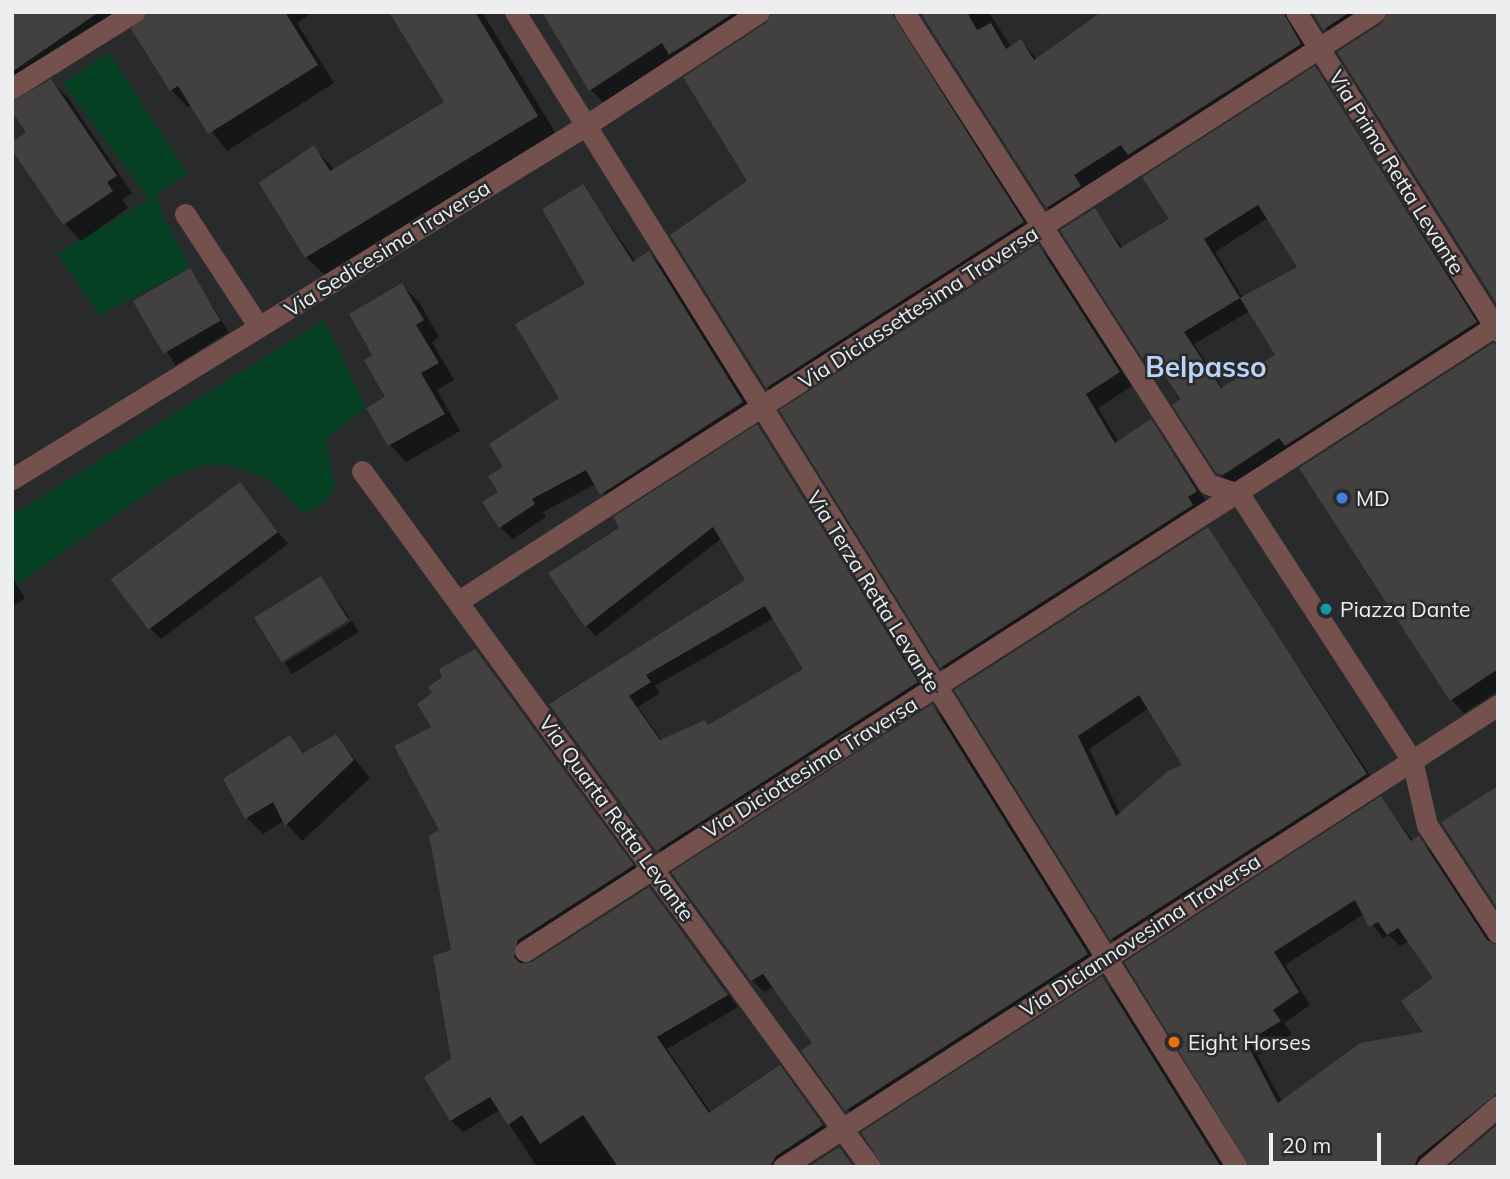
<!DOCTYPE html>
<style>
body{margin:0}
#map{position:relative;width:1510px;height:1179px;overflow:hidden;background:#282a2b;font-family:Mulish,sans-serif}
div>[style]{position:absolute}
.green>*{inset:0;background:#064022}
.shadow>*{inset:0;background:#0007;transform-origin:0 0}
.building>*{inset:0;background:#43413f;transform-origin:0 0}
.minor>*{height:21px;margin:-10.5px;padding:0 10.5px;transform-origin:10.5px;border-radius:10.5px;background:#74514d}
.dots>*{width:19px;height:19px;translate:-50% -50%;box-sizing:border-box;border:4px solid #282a2b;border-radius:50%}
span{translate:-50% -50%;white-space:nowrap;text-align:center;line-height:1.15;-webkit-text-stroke:5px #282a2b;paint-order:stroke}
.street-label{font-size:21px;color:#edeef0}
.poi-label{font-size:21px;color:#edeef0}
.left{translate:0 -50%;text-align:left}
.district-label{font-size:28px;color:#b9d3f9;font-weight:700}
.frame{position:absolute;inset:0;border:14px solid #edeef0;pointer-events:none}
.scale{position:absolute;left:1269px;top:1133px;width:112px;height:32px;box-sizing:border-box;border:4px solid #edeef0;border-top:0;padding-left:9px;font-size:21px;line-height:24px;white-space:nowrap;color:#edeef0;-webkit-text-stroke:5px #282a2b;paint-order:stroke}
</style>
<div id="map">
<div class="green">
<i style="clip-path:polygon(109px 53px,188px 174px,157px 194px,163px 217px,190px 268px,100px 315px,57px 254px,149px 199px,63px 83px)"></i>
<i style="clip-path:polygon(324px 320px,366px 408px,326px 438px,335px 487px,325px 502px,305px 514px,266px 478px,230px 465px,202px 466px,167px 479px,15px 586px,12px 515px)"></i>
</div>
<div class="shadow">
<i style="clip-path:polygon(12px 12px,313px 12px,297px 23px,334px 83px,227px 151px,192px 105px,188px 107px,171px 90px,132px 19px,24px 93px,12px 82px)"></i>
<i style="clip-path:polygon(398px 12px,482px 12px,558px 137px,327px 277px,306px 257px,313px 147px,335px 170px,447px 103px)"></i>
<i style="clip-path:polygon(544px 12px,989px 12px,1011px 47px,1021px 41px,1037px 59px,1237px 12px,1498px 12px,1388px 20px,1389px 13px,1381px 13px,1337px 41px,1313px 13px,1302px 13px,1312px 57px,1060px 220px,1047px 207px,924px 16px,911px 13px,904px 20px,905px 34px,1035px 235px,780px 400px,767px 387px,749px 181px,770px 13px,603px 102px,591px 90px)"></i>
<i style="clip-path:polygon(evenodd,1315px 69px,1487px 334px,1230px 484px,1218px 472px,1160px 365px,1155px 368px,1144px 357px,1094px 210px,1123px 248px,1171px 219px,1315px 69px,1268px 218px,1300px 268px,1243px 298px,1215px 252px,1268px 218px,1315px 69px,1250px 311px,1277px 355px,1223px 389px,1194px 344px,1250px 311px)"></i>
<i style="clip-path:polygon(51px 81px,68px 98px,132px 193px,122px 200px,128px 208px,81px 241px,65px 224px,12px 147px,29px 133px)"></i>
<i style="clip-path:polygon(583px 186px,636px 262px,648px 253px,661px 265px,755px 415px,614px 506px,596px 484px,543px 512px,546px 517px,513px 539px,500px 527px,506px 467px,562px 398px,588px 284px)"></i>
<i style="clip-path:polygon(1038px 246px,1051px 260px,1132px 386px,1098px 408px,1119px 443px,1150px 421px,1209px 505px,955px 680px,942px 667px)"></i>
<i style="left:190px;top:270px;width:73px;height:63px;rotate:58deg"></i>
<i style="clip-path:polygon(402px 285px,419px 302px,439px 337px,432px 342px,454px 380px,437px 390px,460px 431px,406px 462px,390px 445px,368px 409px,388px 398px,375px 356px)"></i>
<i style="clip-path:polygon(1498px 344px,1498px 691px,1464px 713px,1452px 700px,1301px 468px)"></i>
<i style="clip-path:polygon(evenodd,757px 427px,927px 693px,667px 860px,551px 705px,747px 580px,722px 538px,596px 636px,586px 626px,621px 529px,757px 427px,774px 618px,805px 670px,709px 726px,662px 741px,638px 707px,660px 693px,655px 686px,774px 618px)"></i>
<i style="clip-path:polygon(240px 485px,288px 544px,161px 639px,150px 628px)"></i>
<i style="clip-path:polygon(evenodd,1207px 529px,1378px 787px,1124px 951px,1112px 939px,957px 691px,1207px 529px,1149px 708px,1185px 766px,1120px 814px,1089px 749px,1149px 708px)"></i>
<i style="clip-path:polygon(12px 577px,25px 598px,12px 607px)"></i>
<i style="clip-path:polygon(321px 578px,350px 618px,283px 659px)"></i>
<i style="left:352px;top:621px;width:13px;height:79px;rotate:58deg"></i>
<i style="clip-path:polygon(475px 651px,644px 878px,530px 952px,524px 962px,532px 964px,649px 889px,738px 1007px,667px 1049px,712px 1114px,779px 1068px,834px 1138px,789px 1167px,537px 1167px,500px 1110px,463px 1132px,451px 1120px,453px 952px,433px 728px,435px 694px)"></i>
<i style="clip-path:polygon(932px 706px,944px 718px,1099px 966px,856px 1118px,844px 1106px,814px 1044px,774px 986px,764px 992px,752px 980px)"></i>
<i style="clip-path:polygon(336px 736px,370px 778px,302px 841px,284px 821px,263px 834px,247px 818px,290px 738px,306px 754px)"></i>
<i style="clip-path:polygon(evenodd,1381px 798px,1414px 842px,1419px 839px,1431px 851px,1490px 941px,1483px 946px,1498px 969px,1498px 1111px,1433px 1167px,1249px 1167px,1250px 1160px,1127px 963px,1381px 798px,1364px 914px,1383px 938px,1389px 935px,1400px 946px,1409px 941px,1435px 978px,1426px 1033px,1282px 1102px,1257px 1055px,1292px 1034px,1284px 1023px,1310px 1005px,1285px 965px,1364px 914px)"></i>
<i style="clip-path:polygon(1102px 979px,1114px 991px,1224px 1167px,911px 1167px)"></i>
</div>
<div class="building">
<i style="clip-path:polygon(12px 12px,99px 12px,12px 72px)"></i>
<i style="clip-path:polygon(147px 12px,285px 12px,318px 65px,208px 134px,178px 86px,170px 91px,131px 29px)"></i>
<i style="clip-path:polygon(389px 12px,475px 12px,538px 116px,305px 258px,259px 183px,314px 145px,330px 171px,444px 102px)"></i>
<i style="clip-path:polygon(542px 12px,735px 12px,669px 55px,662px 43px,589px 91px)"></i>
<i style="clip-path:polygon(772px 12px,891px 12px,1024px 222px,766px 388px,670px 235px,747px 181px,683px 77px,766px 23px)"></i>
<i style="clip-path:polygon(920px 12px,967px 12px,977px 30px,991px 23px,1006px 49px,1021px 39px,1034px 60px,1101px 12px,1283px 12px,1301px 44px,1128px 155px,1121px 145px,1074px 175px,1081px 186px,1046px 208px)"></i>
<i style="clip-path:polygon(1312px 12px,1350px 12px,1323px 30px)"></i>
<i style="clip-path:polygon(1388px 12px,1498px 12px,1498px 306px,1337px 52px,1382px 23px)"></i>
<i style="clip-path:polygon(evenodd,1315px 66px,1477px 322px,1285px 446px,1279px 438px,1223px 475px,1216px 473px,1172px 405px,1180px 399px,1150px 353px,1142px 358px,1060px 230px,1095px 208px,1120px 248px,1169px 219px,1142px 177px,1315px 66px,1258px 205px,1297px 267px,1240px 298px,1204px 239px,1258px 205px,1315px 66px,1240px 298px,1275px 355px,1221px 388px,1184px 332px,1240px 298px)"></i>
<i style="clip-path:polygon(51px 79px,117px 176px,107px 182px,113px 191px,63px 225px,12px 150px,12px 142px,26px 132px,12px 112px,12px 101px)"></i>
<i style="clip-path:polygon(583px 184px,633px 262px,649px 251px,743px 402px,600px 495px,586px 470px,532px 499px,535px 504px,499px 528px,482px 502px,498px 492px,488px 476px,503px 467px,489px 444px,559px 398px,515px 324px,585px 284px,542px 209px)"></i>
<i style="clip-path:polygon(1038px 244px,1120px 372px,1086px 394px,1115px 443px,1151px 419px,1197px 491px,1188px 497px,1193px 505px,940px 668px,779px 410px)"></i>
<i style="left:190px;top:268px;width:61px;height:66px;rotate:60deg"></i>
<i style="clip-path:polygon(402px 283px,424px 320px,416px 325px,439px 363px,421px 373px,445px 414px,388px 446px,366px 408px,385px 397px,364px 360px,372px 355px,349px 314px)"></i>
<i style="clip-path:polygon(1493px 343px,1498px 344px,1498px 669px,1450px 701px,1299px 468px)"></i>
<i style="clip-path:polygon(evenodd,757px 424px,918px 682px,656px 851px,549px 704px,745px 580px,713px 527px,585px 627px,548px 573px,619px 528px,613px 517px,757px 424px,765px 606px,803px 669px,708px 725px,705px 720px,660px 740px,629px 696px,651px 682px,646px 675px,765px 606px)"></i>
<i style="left:240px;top:482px;width:63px;height:162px;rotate:53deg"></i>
<i style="clip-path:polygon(evenodd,1208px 527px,1367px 774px,1110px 940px,954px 690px,1208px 527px,1139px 695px,1182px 765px,1168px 771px,1116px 816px,1078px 736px,1139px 695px)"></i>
<i style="left:321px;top:576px;width:52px;height:79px;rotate:58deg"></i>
<i style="clip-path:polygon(475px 649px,634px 865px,518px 940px,514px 957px,520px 963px,532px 962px,649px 887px,728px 995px,657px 1037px,709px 1113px,780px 1065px,823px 1125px,776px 1156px,770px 1167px,618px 1167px,583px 1115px,540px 1144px,522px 1115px,508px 1125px,490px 1097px,450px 1121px,424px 1077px,451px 1059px,433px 956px,451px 950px,429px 836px,439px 830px,394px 746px,431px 727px,417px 704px,432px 693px,428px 687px,442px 677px,439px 669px)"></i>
<i style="clip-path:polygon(932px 704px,1088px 954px,845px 1111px,801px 1051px,812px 1043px,763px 974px,751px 981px,671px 872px)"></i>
<i style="clip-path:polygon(336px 734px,354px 760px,285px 826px,273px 802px,245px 819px,223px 779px,290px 735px,303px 753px)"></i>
<i style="clip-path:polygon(1498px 786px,1498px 909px,1441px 822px)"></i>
<i style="clip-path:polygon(evenodd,1381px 796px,1411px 841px,1419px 836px,1487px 940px,1498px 946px,1498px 1093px,1418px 1157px,1414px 1167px,1250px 1167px,1124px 962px,1381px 796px,1355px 900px,1369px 927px,1378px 922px,1387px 935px,1398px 928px,1433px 978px,1401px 1001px,1423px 1032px,1360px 1043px,1278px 1103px,1246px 1042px,1281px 1021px,1273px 1010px,1299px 992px,1274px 952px,1355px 900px)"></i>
<i style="clip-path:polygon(1102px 976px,1221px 1167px,883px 1167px,861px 1132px)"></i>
<i style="clip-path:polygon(1498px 1124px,1498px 1167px,1447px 1167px)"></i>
<i style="clip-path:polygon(839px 1147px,854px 1167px,808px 1167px)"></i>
</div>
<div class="minor">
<i style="left:515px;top:12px;width:1362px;rotate:57.99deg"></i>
<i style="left:904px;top:12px;width:561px;rotate:57.22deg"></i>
<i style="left:1208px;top:484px;width:33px;rotate:18deg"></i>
<i style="left:1239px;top:494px;width:317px;rotate:57deg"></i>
<i style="left:1412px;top:760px;width:67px;rotate:77deg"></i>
<i style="left:1427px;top:825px;width:129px;rotate:56.7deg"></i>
<i style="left:1296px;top:12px;width:378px;rotate:57.7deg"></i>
<i style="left:12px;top:88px;width:144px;rotate:-31.9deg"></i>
<i style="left:185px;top:214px;width:135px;rotate:56.8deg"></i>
<i style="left:362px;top:471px;width:862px;rotate:53.87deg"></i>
<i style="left:12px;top:479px;width:673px;rotate:-31.64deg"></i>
<i style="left:585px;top:126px;width:208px;rotate:-33.2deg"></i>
<i style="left:460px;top:600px;width:1088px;rotate:-32.73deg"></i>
<i style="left:525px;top:951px;width:1158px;rotate:-32.8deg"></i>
<i style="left:783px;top:1167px;width:851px;rotate:-32.87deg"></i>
<i style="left:1427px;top:1167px;width:94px;rotate:-40.7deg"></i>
</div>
<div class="dots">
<i style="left:1342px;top:498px;background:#3f7fe0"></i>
<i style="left:1326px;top:609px;background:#0f9aa8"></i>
<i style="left:1174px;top:1042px;background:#e8710a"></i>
</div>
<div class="street-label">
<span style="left:1397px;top:172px;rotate:58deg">Via Prima Retta Levante</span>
<span style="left:387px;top:248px;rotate:-32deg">Via Sedicesima Traversa</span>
<span style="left:918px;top:307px;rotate:-33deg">Via Diciassettesima Traversa</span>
<span style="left:874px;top:591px;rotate:58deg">Via Terza Retta Levante</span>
<span style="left:810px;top:767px;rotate:-32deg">Via Diciottesima Traversa</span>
<span style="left:617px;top:818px;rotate:54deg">Via Quarta Retta Levante</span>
<span style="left:1140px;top:935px;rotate:-33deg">Via Diciannovesima Traversa</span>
</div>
<div class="poi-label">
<span class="left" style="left:1356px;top:498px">MD</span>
<span class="left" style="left:1340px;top:609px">Piazza Dante</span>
<span class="left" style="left:1188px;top:1042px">Eight Horses</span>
</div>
<div class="district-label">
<span style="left:1206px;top:367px">Belpasso</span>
</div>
<div class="frame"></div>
<div class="scale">20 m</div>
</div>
